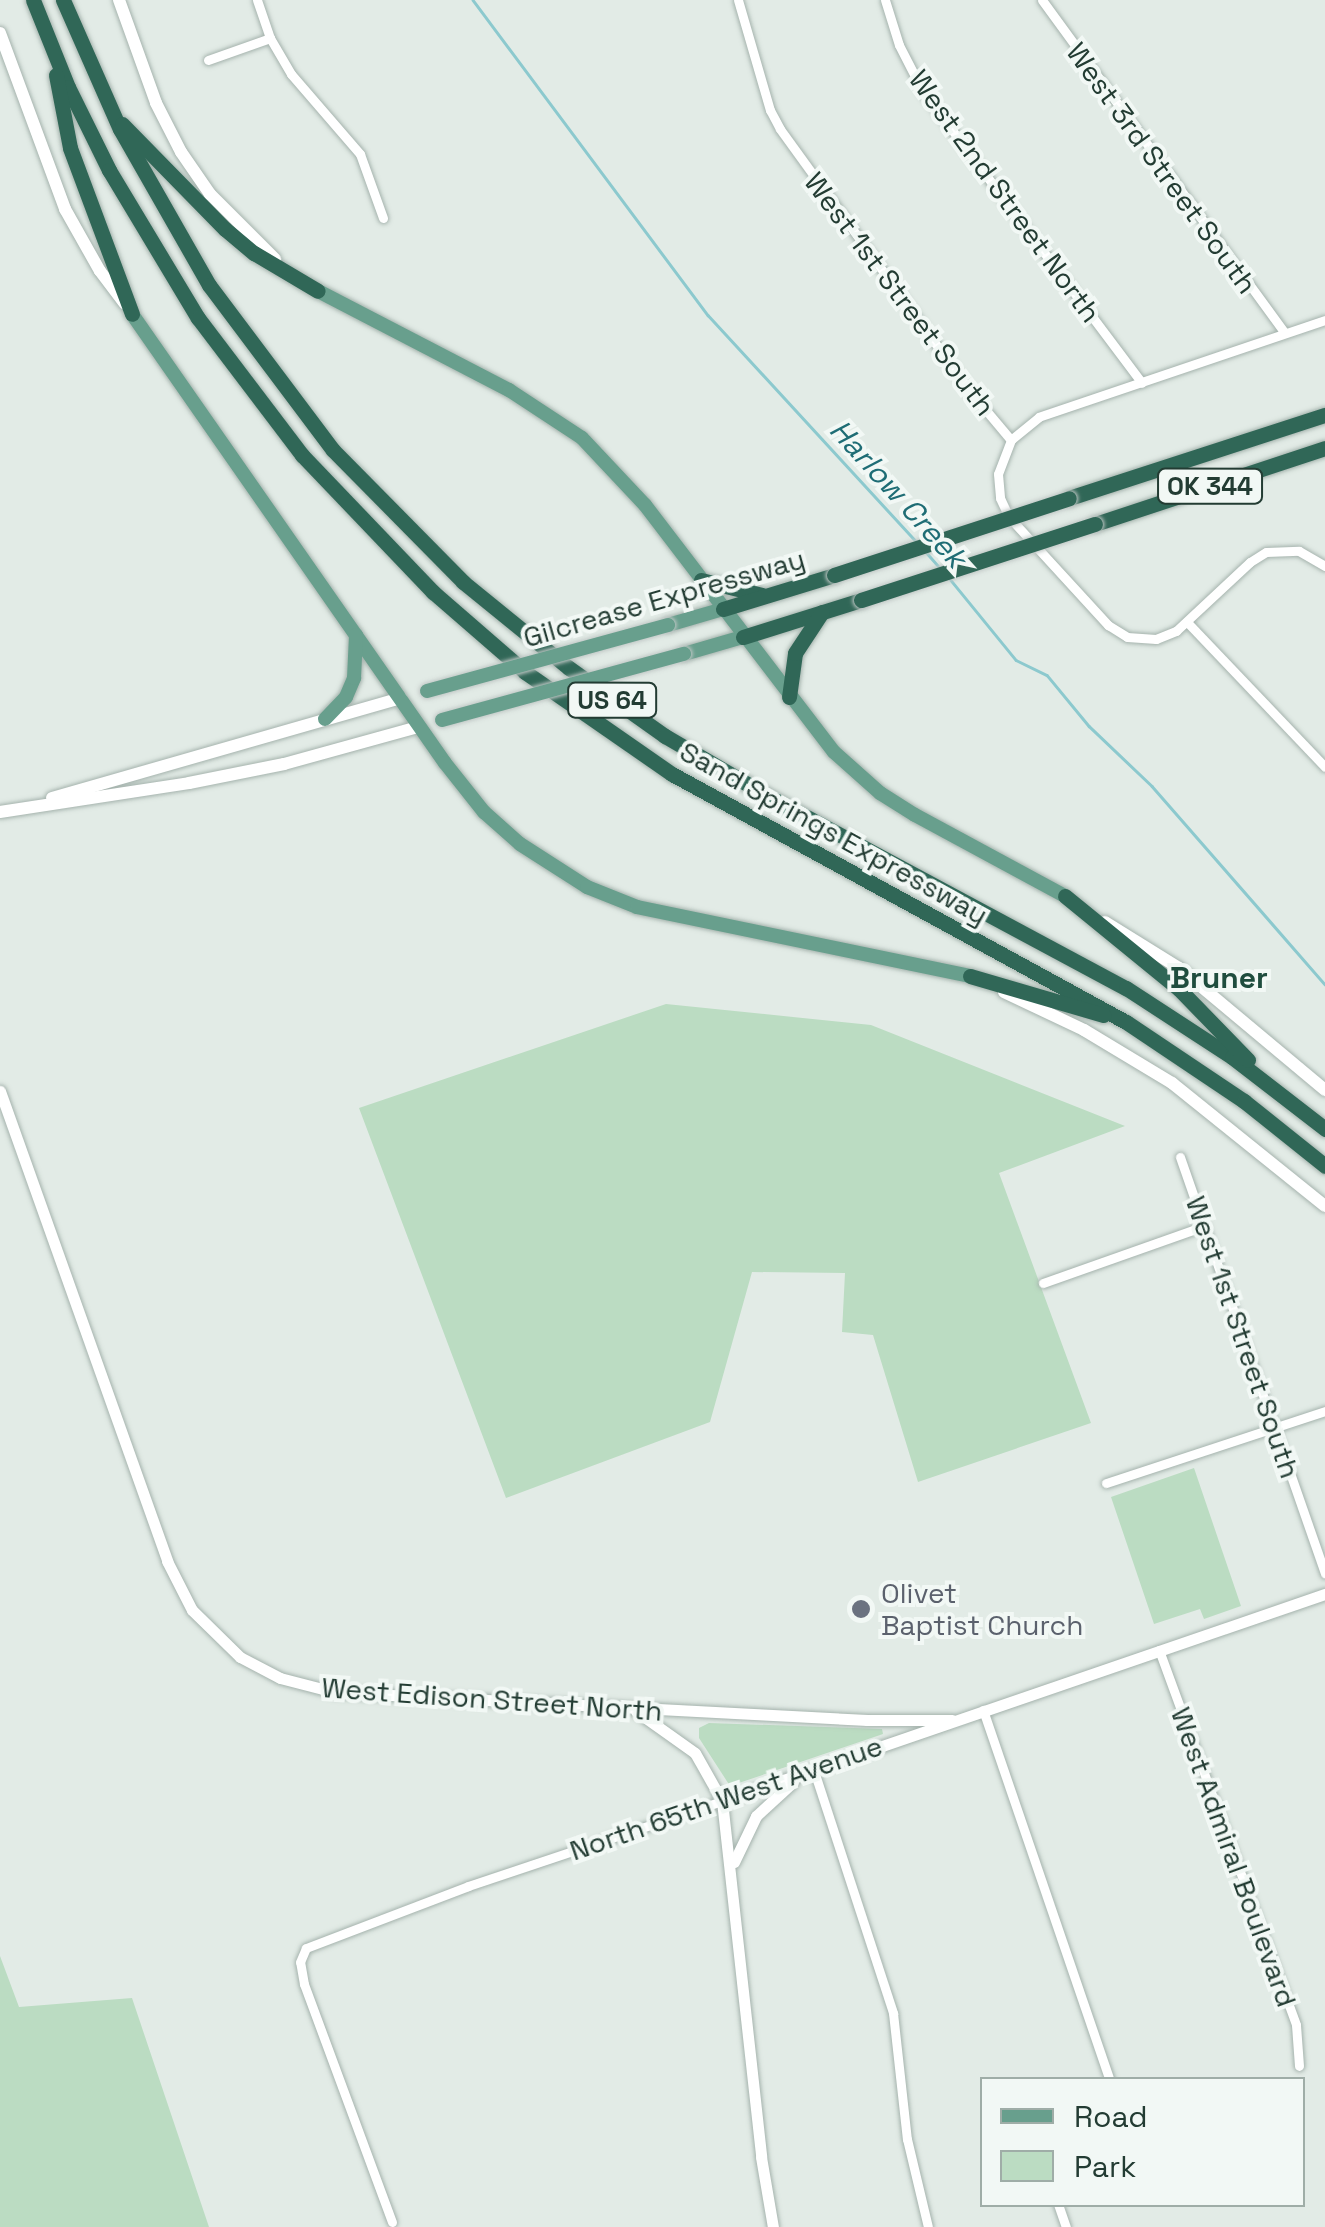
<!DOCTYPE html>
<style>
body{margin:0}
#map{position:relative;width:1325px;height:2227px;overflow:hidden;background:#e2ebe6;font-family:"Space Grotesk",sans-serif}
div>[style]{position:absolute}
.green>*{inset:0;background:#bbdcc2}
.stream>*{height:2.5px;margin:-1.25px;padding:0 1.25px;transform-origin:1.25px;border-radius:1.25px;background:#8cc9ce}
.roads{filter:drop-shadow(0 0 2px #a5b3ad) drop-shadow(0 0 2px #a5b3ad)}
.minor>*{height:9px;margin:-4.5px;padding:0 4.5px;transform-origin:4.5px;border-radius:4.5px;background:#fff}
.tertiary>*{height:11px;margin:-5.5px;padding:0 5.5px;transform-origin:5.5px;border-radius:5.5px;background:#fff}
.secondary>*{height:12px;margin:-6px;padding:0 6px;transform-origin:6px;border-radius:6px;background:#fff}
.primary>*{height:14px;margin:-7px;padding:0 7px;transform-origin:7px;border-radius:7px;background:#689f8d}
.motorway>*{height:15px;margin:-7.5px;padding:0 7.5px;transform-origin:7.5px;border-radius:7.5px;background:#306757}
.bridges{filter:drop-shadow(0 0 2px #c1c8c6) drop-shadow(0 0 2px #c1c8c6)}
.primary-bridge>*{height:14px;margin:-7px;padding:0 7px;transform-origin:7px;border-radius:7px;background:#689f8d}
.motorway-bridge>*{height:15px;margin:-7.5px;padding:0 7.5px;transform-origin:7.5px;border-radius:7.5px;background:#306757}
.dots>*{width:28px;height:28px;translate:-50% -50%;box-sizing:border-box;border:5px solid #f2f8f5;border-radius:50%}
span{translate:-50% -50%;white-space:nowrap;text-align:center;line-height:1.15;-webkit-text-stroke:8px #f2f8f5;paint-order:stroke}
.shield-label span{padding:2px 8px;background:#f2f8f5;border:2px solid;border-radius:8px;-webkit-text-stroke-width:0}
.shield-label{font-size:25px;color:#233c33;font-weight:700}
.street-label{font-size:28px;color:#233c33}
.worship-label{font-size:28px;color:#5b616d}
.left{translate:0 -50%;text-align:left}
.water-label{font-size:30px;color:#1f6d75;font-style:italic}
.neighbourhood-label{font-size:30px;color:#1f4d3e;font-weight:700}
.legend{position:absolute;left:980px;top:2077px;width:325px;height:130px;box-sizing:border-box;background:#f2f8f5;border:2px solid #9fada7;margin:0;padding:12px 18px;list-style:none;font-size:30px;color:#233c33}
.legend li{display:flex;align-items:center;gap:20px;height:50px}
.legend b{width:50px;border:2px solid #9fada7}
</style>
<div id="map">
<div class="green">
<i style="clip-path:polygon(666px 1004px,871px 1025px,1125px 1126px,999px 1173px,1091px 1423px,918px 1482px,873px 1335px,842px 1332px,845px 1273px,752px 1272px,710px 1422px,506px 1498px,359px 1108px)"></i>
<i style="clip-path:polygon(1194px 1468px,1241px 1606px,1204px 1619px,1200px 1609px,1154px 1624px,1111px 1497px)"></i>
<i style="clip-path:polygon(709px 1723px,882px 1729px,883px 1734px,730px 1786px,699px 1738px,699px 1728px)"></i>
<i style="clip-path:polygon(0 1956px,19px 2007px,132px 1998px,209px 2227px,0 2227px)"></i>
</div>
<div class="stream">
<i style="left:473px;top:0;width:393px;rotate:53.3deg"></i>
<i style="left:708px;top:315px;width:306px;rotate:47.4deg"></i>
<i style="left:927px;top:553px;width:21px;rotate:49deg"></i>
<i style="left:950px;top:579px;width:104px;rotate:50.8deg"></i>
<i style="left:1016px;top:660px;width:34px;rotate:26deg"></i>
<i style="left:1047px;top:675px;width:66px;rotate:50.5deg"></i>
<i style="left:1089px;top:726px;width:87px;rotate:43.6deg"></i>
<i style="left:1152px;top:786px;width:263px;rotate:48.9deg"></i>
</div>
<div class="roads">
<div class="minor">
<i style="left:257px;top:0;width:40px;rotate:71.1deg"></i>
<i style="left:270px;top:38px;width:42px;rotate:59.7deg"></i>
<i style="left:291px;top:74px;width:106px;rotate:49.2deg"></i>
<i style="left:360px;top:154px;width:68px;rotate:70.2deg"></i>
<i style="left:738px;top:0;width:115px;rotate:73.8deg"></i>
<i style="left:770px;top:110px;width:21px;rotate:62deg"></i>
<i style="left:780px;top:129px;width:322px;rotate:54.1deg"></i>
<i style="left:969px;top:390px;width:65px;rotate:50deg"></i>
<i style="left:885px;top:0;width:47px;rotate:72.7deg"></i>
<i style="left:899px;top:45px;width:51px;rotate:62.9deg"></i>
<i style="left:922px;top:90px;width:366px;rotate:53.1deg"></i>
<i style="left:1042px;top:0;width:412px;rotate:53.9deg"></i>
<i style="left:208px;top:60px;width:66px;rotate:-19.5deg"></i>
<i style="left:1325px;top:320px;width:302px;rotate:161.3deg"></i>
<i style="left:1039px;top:417px;width:36px;rotate:141deg"></i>
<i style="left:1011px;top:440px;width:36px;rotate:111deg"></i>
<i style="left:998px;top:474px;width:24px;rotate:85deg"></i>
<i style="left:1000px;top:498px;width:21px;rotate:65deg"></i>
<i style="left:1009px;top:517px;width:147px;rotate:47.5deg"></i>
<i style="left:1108px;top:625px;width:22px;rotate:32deg"></i>
<i style="left:1127px;top:637px;width:29px;rotate:4deg"></i>
<i style="left:1156px;top:639px;width:22px;rotate:-22deg"></i>
<i style="left:1176px;top:631px;width:101px;rotate:-43deg"></i>
<i style="left:1250px;top:562px;width:19px;rotate:-32deg"></i>
<i style="left:1266px;top:552px;width:33px;rotate:-2deg"></i>
<i style="left:1299px;top:551px;width:30px;rotate:30deg"></i>
<i style="left:1187px;top:622px;width:200px;rotate:46.4deg"></i>
<i style="left:1180px;top:1157px;width:441px;rotate:70.8deg"></i>
<i style="left:1043px;top:1283px;width:171px;rotate:-19.5deg"></i>
<i style="left:1106px;top:1483px;width:231px;rotate:-18.2deg"></i>
<i style="left:1159px;top:1650px;width:399px;rotate:69.9deg"></i>
<i style="left:1296px;top:2025px;width:41px;rotate:85.8deg"></i>
<i style="left:983px;top:1710px;width:391px;rotate:71.1deg"></i>
<i style="left:814px;top:1771px;width:255px;rotate:71.9deg"></i>
<i style="left:893px;top:2013px;width:127px;rotate:83.7deg"></i>
<i style="left:907px;top:2139px;width:90px;rotate:76.6deg"></i>
<i style="left:1058px;top:2204px;width:24px;rotate:71deg"></i>
<i style="left:392px;top:2222px;width:254px;rotate:-110.3deg"></i>
<i style="left:304px;top:1984px;width:22px;rotate:-100deg"></i>
<i style="left:300px;top:1962px;width:15px;rotate:-67deg"></i>
<i style="left:306px;top:1948px;width:173px;rotate:-20.9deg"></i>
<i style="left:468px;top:1886px;width:268px;rotate:-18.5deg"></i>
</div>
<div class="tertiary">
<i style="left:0;top:1091px;width:499px;rotate:70.4deg"></i>
<i style="left:167px;top:1561px;width:55px;rotate:63deg"></i>
<i style="left:192px;top:1610px;width:67px;rotate:44.4deg"></i>
<i style="left:240px;top:1657px;width:45px;rotate:27.7deg"></i>
<i style="left:280px;top:1678px;width:56px;rotate:14.5deg"></i>
<i style="left:334px;top:1692px;width:534px;rotate:3.01deg"></i>
<i style="left:867px;top:1720px;width:85px"></i>
<i style="left:636px;top:1711px;width:72px;rotate:35.4deg"></i>
<i style="left:695px;top:1753px;width:55px;rotate:60.6deg"></i>
<i style="left:722px;top:1801px;width:358px;rotate:83.7deg"></i>
<i style="left:761px;top:2157px;width:71px;rotate:80.3deg"></i>
<i style="left:722px;top:1801px;width:638px;rotate:-18.95deg"></i>
<i style="left:734px;top:1862px;width:51px;rotate:-64.4deg"></i>
<i style="left:756px;top:1816px;width:50px;rotate:-42.6deg"></i>
</div>
<div class="secondary">
<i style="left:119px;top:0;width:109px;rotate:70.2deg"></i>
<i style="left:156px;top:103px;width:55px;rotate:63deg"></i>
<i style="left:181px;top:152px;width:51px;rotate:55.4deg"></i>
<i style="left:210px;top:194px;width:92px;rotate:45deg"></i>
<i style="left:0;top:33px;width:188px;rotate:69.7deg"></i>
<i style="left:65px;top:209px;width:71px;rotate:60.6deg"></i>
<i style="left:100px;top:271px;width:41px;rotate:52.9deg"></i>
<i style="left:52px;top:798px;width:363px;rotate:-16deg"></i>
<i style="left:0;top:812px;width:191px;rotate:-8.7deg"></i>
<i style="left:189px;top:783px;width:97px;rotate:-11.3deg"></i>
<i style="left:284px;top:764px;width:139px;rotate:-15.4deg"></i>
<i style="left:1105px;top:922px;width:87px;rotate:31.9deg"></i>
<i style="left:1179px;top:968px;width:190px;rotate:39.9deg"></i>
<i style="left:1004px;top:992px;width:89px;rotate:25.4deg"></i>
<i style="left:1084px;top:1030px;width:103px;rotate:31.1deg"></i>
<i style="left:1172px;top:1083px;width:196px;rotate:38.8deg"></i>
</div>
<div class="primary">
<i style="left:318px;top:291px;width:215px;rotate:27.4deg"></i>
<i style="left:509px;top:390px;width:87px;rotate:33.3deg"></i>
<i style="left:582px;top:438px;width:92px;rotate:46.8deg"></i>
<i style="left:645px;top:505px;width:311px;rotate:52.6deg"></i>
<i style="left:834px;top:752px;width:62px;rotate:41.7deg"></i>
<i style="left:880px;top:793px;width:41px;rotate:32.2deg"></i>
<i style="left:915px;top:815px;width:170px;rotate:28.4deg"></i>
<i style="left:132px;top:314px;width:547px;rotate:55.12deg"></i>
<i style="left:445px;top:763px;width:63px;rotate:51.5deg"></i>
<i style="left:484px;top:812px;width:48px;rotate:41.6deg"></i>
<i style="left:520px;top:844px;width:80px;rotate:32.7deg"></i>
<i style="left:587px;top:887px;width:54px;rotate:21.8deg"></i>
<i style="left:637px;top:907px;width:340px;rotate:11.7deg"></i>
<i style="left:668px;top:625px;width:57px;rotate:-16.2deg"></i>
<i style="left:684px;top:654px;width:61px;rotate:-16.1deg"></i>
<i style="left:325px;top:719px;width:30px;rotate:-46deg"></i>
<i style="left:346px;top:697px;width:21px;rotate:-67deg"></i>
<i style="left:354px;top:678px;width:43px;rotate:-87.3deg"></i>
</div>
<div class="motorway">
<i style="left:33px;top:0;width:94px;rotate:68.1deg"></i>
<i style="left:68px;top:87px;width:93px;rotate:63.7deg"></i>
<i style="left:109px;top:170px;width:173px;rotate:59deg"></i>
<i style="left:198px;top:318px;width:172px;rotate:52.8deg"></i>
<i style="left:302px;top:455px;width:190px;rotate:46.3deg"></i>
<i style="left:433px;top:592px;width:122px;rotate:41deg"></i>
<i style="left:525px;top:672px;width:179px;rotate:34.8deg"></i>
<i style="left:672px;top:774px;width:517px;rotate:28.65deg"></i>
<i style="left:1126px;top:1022px;width:142px;rotate:33.8deg"></i>
<i style="left:1244px;top:1101px;width:104px;rotate:38.7deg"></i>
<i style="left:63px;top:0;width:141px;rotate:66.2deg"></i>
<i style="left:120px;top:129px;width:180px;rotate:60.3deg"></i>
<i style="left:209px;top:285px;width:206px;rotate:53.1deg"></i>
<i style="left:333px;top:450px;width:185px;rotate:45.4deg"></i>
<i style="left:463px;top:582px;width:136px;rotate:39.1deg"></i>
<i style="left:569px;top:668px;width:118px;rotate:35.3deg"></i>
<i style="left:665px;top:736px;width:125px;rotate:30.3deg"></i>
<i style="left:773px;top:799px;width:400px;rotate:28.2deg"></i>
<i style="left:1126px;top:988px;width:126px;rotate:33.1deg"></i>
<i style="left:1232px;top:1057px;width:118px;rotate:37.7deg"></i>
<i style="left:56px;top:75px;width:74px;rotate:79.1deg"></i>
<i style="left:70px;top:148px;width:177px;rotate:69.5deg"></i>
<i style="left:122px;top:124px;width:147px;rotate:45.6deg"></i>
<i style="left:225px;top:229px;width:38px;rotate:40deg"></i>
<i style="left:254px;top:253px;width:74px;rotate:30.7deg"></i>
<i style="left:1069px;top:498px;width:269px;rotate:-18deg"></i>
<i style="left:1095px;top:524px;width:242px;rotate:-18.3deg"></i>
<i style="left:701px;top:580px;width:63px;rotate:13.8deg"></i>
<i style="left:723px;top:609px;width:116px;rotate:-17deg"></i>
<i style="left:743px;top:637px;width:124px;rotate:-17.4deg"></i>
<i style="left:789px;top:697px;width:44px;rotate:-82.2deg"></i>
<i style="left:795px;top:653px;width:49px;rotate:-56.6deg"></i>
<i style="left:1065px;top:896px;width:147px;rotate:39.2deg"></i>
<i style="left:1179px;top:989px;width:99px;rotate:45.8deg"></i>
<i style="left:970px;top:976px;width:139px;rotate:16.3deg"></i>
</div>
</div>
<div class="bridges">
<div class="primary-bridge">
<i style="left:427px;top:691px;width:250px;rotate:-15.3deg"></i>
<i style="left:442px;top:720px;width:251px;rotate:-15.3deg"></i>
</div>
<div class="motorway-bridge">
<i style="left:834px;top:575px;width:247px;rotate:-18.1deg"></i>
<i style="left:861px;top:600px;width:246px;rotate:-18deg"></i>
</div>
</div>
<div class="dots">
<i style="left:861px;top:1609px;background:#6b7280"></i>
</div>
<div class="shield-label">
<span style="left:1210px;top:486px">OK 344</span>
<span style="left:612px;top:700px">US 64</span>
</div>
<div class="street-label">
<span style="left:1162px;top:168px;rotate:54deg">West 3rd Street South</span>
<span style="left:1005px;top:196px;rotate:54deg">West 2nd Street North</span>
<span style="left:900px;top:294px;rotate:53deg">West 1st Street South</span>
<span style="left:664px;top:598px;rotate:-16deg">Gilcrease Expressway</span>
<span style="left:834px;top:833px;rotate:29deg">Sand Springs Expressway</span>
<span style="left:1243px;top:1337px;rotate:71deg">West 1st Street South</span>
<span style="left:492px;top:1699px;rotate:4deg">West Edison Street North</span>
<span style="left:726px;top:1798px;rotate:-19deg">North 65th West Avenue</span>
<span style="left:1234px;top:1857px;rotate:70deg">West Admiral Boulevard</span>
</div>
<div class="worship-label">
<span class="left" style="left:881px;top:1609px">Olivet<br>Baptist Church</span>
</div>
<div class="water-label">
<span style="left:898px;top:494px;rotate:48deg">Harlow Creek</span>
</div>
<div class="neighbourhood-label">
<span style="left:1219px;top:978px">Bruner</span>
</div>
<ul class="legend">
<li><b style="height:12px;background:#689f8d"></b>Road</li>
<li><b style="height:28px;background:#bbdcc2"></b>Park</li>
</ul>
</div>
